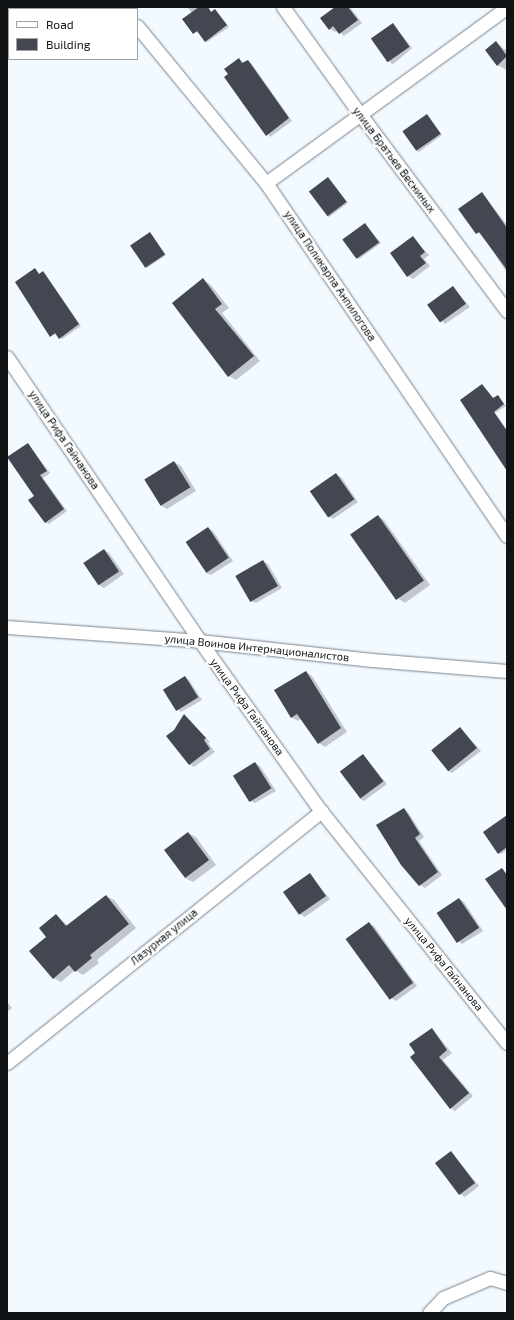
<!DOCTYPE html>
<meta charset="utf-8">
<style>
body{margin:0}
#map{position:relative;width:514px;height:1320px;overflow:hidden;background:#f2f9ff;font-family:"Exo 2",sans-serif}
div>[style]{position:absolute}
.shadow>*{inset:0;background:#0003;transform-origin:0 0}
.building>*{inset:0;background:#434752;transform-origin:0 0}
.roads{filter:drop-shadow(0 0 1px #79828c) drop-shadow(0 0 1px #79828c)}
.minor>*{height:13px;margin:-6.5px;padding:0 6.5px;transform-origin:6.5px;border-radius:6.5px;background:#fff}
span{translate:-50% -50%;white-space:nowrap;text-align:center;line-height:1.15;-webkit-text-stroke:4px #fff;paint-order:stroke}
.street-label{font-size:11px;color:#0f1316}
.frame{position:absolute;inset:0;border:8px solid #0f1316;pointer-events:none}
.legend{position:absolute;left:8px;top:8px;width:130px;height:52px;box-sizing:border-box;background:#fff;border:1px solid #9fa1a2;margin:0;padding:5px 7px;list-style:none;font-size:12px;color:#0f1316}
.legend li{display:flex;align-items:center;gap:8px;height:20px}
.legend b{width:20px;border:1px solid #9fa1a2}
</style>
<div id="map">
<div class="shadow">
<i style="clip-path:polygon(187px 7px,208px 7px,212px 13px,215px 10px,229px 27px,207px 42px,199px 32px,193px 33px,192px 13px)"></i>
<i style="clip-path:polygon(337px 7px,350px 7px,362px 23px,344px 36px,337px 30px,335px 32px,330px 29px)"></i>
<i style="left:393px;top:25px;width:30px;height:26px;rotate:50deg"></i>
<i style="clip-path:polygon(497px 43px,505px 50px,507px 48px,507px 70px,497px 65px)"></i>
<i style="clip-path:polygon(239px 59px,244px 63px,248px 61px,251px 63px,292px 121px,270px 137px,229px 74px)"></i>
<i style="clip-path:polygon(427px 116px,442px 135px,419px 152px,417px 151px)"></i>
<i style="clip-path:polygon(328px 178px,348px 203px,329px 217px,327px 216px)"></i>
<i style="clip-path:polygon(482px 193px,507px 225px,507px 273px,482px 234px,477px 233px,459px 209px)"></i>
<i style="clip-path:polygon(365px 224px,381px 243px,359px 259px,357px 258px)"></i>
<i style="clip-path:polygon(150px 233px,166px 255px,147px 268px,145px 267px)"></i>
<i style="clip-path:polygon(413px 238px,429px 255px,424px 259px,430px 266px,413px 279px,408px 276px)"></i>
<i style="clip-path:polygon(35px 270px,40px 275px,45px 274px,81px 326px,62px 339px,57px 334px,51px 336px)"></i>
<i style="clip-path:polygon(203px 280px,210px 284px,229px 308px,222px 313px,260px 361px,236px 380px,229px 376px)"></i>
<i style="clip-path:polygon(453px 287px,470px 307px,445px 324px,428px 305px)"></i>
<i style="clip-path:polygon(482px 385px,494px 399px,498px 396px,506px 406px,495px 413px,507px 430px,507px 467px)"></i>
<i style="clip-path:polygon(28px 444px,50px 473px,43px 478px,67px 511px,49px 524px,45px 522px,35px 497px)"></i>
<i style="clip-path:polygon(174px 462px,181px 466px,196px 491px,167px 509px,160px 505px,145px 480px)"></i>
<i style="clip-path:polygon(336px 475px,341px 477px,358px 502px,333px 519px,328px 516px)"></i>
<i style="clip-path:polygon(378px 516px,384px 520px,430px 585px,405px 603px,399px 599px)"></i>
<i style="clip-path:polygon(208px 528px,213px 531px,233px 561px,211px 575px,206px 573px)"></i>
<i style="clip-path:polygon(104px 550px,109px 553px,124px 574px,104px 588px,99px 585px,85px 564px)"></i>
<i style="clip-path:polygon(263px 561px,268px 564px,282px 588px,256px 603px,251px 601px,237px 576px)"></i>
<i style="clip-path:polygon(306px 672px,312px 676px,347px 732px,325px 747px,319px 743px,302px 718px,298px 721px,291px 717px)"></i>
<i style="clip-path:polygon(185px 677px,189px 680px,202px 700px,181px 712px,177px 709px)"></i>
<i style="clip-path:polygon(184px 715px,210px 742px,208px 743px,215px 752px,194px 767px,189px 764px,175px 731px)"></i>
<i style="clip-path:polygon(460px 728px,481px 751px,452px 773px,447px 770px)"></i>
<i style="clip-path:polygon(363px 755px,387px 784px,364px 801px,359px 798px)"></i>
<i style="clip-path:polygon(255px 763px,260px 766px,276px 791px,255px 803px,251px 801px)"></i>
<i style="clip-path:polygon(404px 809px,408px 812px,424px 837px,419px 841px,442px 875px,425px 888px,420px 885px)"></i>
<i style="clip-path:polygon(507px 819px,507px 850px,501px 854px,499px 853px)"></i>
<i style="clip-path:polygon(188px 833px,196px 837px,216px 865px,193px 882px,185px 878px)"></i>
<i style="clip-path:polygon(310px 875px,330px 899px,305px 917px,300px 914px)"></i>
<i style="clip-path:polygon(106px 896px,114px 900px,136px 928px,97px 960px,99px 963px,83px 975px,75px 970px,61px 982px,53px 978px,48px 937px,56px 915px,68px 926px)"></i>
<i style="clip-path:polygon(459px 899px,464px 902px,483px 931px,462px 944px,458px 941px)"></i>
<i style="clip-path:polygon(369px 924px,374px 926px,417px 986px,396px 1001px,391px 998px)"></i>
<i style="clip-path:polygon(7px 1002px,12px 1008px,7px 1012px)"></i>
<i style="clip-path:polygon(432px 1029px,452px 1053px,443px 1060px,473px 1096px,455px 1111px,450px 1108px,417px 1054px)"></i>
<i style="clip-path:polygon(451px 1152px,479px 1186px,465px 1197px,460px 1194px)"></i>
</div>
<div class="building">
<i style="clip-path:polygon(199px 7px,208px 7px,211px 12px,215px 9px,227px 25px,205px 42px,197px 31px,193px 34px,182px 19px)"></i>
<i style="clip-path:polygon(335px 7px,348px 7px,358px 20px,339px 34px,333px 26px,329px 30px,320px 18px)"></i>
<i style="left:393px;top:23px;width:29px;height:27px;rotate:55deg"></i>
<i style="clip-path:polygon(496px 41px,507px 56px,497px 66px,485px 50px)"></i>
<i style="clip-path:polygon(239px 58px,242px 63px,248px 60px,289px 118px,266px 136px,224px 77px,228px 74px,224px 69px)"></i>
<i style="left:427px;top:114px;width:24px;height:30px;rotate:55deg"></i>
<i style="left:328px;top:177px;width:31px;height:24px;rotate:53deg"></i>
<i style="clip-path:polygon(482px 192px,507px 228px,507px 270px,479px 232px,476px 234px,458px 209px)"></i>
<i style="left:365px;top:223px;width:24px;height:28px;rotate:54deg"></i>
<i style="left:150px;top:232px;width:27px;height:24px;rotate:56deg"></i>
<i style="clip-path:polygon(413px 236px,425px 252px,420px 256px,426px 263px,407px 277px,390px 253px)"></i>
<i style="clip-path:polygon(35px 268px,39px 274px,43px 271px,79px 324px,59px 339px,55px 333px,50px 337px,15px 282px)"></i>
<i style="clip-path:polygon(203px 278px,222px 304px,215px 309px,254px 356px,228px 377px,172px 303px)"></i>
<i style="left:453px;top:286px;width:22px;height:32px;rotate:54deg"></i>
<i style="clip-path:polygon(482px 384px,493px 398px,498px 395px,504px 404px,494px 412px,507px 431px,507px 471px,460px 400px)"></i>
<i style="clip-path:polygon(28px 443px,47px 471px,40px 475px,64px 509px,45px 523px,28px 500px,34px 496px,7px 457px)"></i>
<i style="left:174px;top:461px;width:31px;height:35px;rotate:58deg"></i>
<i style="left:336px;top:473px;width:32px;height:32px;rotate:55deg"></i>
<i style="left:378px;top:515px;width:80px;height:34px;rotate:55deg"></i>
<i style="left:208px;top:527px;width:37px;height:27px;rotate:56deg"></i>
<i style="left:104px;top:549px;width:27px;height:25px;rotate:56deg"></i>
<i style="left:263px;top:560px;width:30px;height:32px;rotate:60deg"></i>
<i style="clip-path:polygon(306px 671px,341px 728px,318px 744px,297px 714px,291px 718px,274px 690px)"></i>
<i style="left:185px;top:676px;width:25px;height:26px;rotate:58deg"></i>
<i style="clip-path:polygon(184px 714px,206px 738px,204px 740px,210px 749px,189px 765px,166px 736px,174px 730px)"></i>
<i style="left:460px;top:727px;width:27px;height:37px;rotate:51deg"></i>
<i style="left:363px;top:754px;width:34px;height:29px;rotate:53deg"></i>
<i style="left:255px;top:762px;width:31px;height:26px;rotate:58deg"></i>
<i style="clip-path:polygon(404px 808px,420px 834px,415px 838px,438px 872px,419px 886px,401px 865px,376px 825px)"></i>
<i style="clip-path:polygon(507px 815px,507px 847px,498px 854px,483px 832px)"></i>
<i style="left:188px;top:832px;width:35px;height:30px;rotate:53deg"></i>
<i style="clip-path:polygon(502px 868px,507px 875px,507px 910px,485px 879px)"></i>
<i style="left:310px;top:873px;width:28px;height:33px;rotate:55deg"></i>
<i style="clip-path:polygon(106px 895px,129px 924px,90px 955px,92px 958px,75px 972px,69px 965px,53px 979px,29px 951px,46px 937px,39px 928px,56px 914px,66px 926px)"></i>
<i style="left:459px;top:898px;width:36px;height:27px;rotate:56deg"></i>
<i style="left:369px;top:922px;width:75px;height:29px;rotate:54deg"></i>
<i style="clip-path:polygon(432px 1028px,447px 1050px,439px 1057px,469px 1093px,450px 1109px,410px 1057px,415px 1053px,409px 1044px)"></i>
<i style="left:451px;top:1151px;width:40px;height:20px;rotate:53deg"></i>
</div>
<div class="roads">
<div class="minor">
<i style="left:121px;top:7px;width:3px;rotate:45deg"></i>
<i style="left:283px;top:7px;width:132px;rotate:54.3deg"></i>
<i style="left:360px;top:114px;width:246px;rotate:53.3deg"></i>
<i style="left:137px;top:26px;width:203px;rotate:50.6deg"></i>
<i style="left:266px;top:183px;width:427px;rotate:55.7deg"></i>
<i style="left:266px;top:183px;width:298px;rotate:-36.1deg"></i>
<i style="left:7px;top:357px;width:343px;rotate:55.8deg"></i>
<i style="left:200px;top:641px;width:209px;rotate:54.6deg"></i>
<i style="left:321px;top:811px;width:297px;rotate:51.3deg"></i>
<i style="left:7px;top:627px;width:194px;rotate:4.1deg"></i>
<i style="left:200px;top:641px;width:173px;rotate:6.3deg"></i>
<i style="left:372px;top:660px;width:135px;rotate:4.7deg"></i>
<i style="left:7px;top:1063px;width:403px;rotate:-38.7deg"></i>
<i style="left:429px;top:1313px;width:21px;rotate:-47deg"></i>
<i style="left:443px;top:1298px;width:51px;rotate:-23.1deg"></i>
<i style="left:490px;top:1278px;width:18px;rotate:16deg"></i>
</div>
</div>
<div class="street-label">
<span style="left:394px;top:160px;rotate:53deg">улица Братьев Весниных</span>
<span style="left:330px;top:276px;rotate:56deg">улица Поликарпа Анпилогова</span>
<span style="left:64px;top:440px;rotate:56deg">улица Рифа Гайнанова</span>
<span style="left:257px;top:648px;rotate:6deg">улица Воинов Интернационалистов</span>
<span style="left:247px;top:707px;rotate:54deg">улица Рифа Гайнанова</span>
<span style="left:164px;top:937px;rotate:-39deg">Лазурная улица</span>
<span style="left:444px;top:964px;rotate:51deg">улица Рифа Гайнанова</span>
</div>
<div class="frame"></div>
<ul class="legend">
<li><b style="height:5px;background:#fff"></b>Road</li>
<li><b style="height:11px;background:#434752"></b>Building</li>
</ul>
</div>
